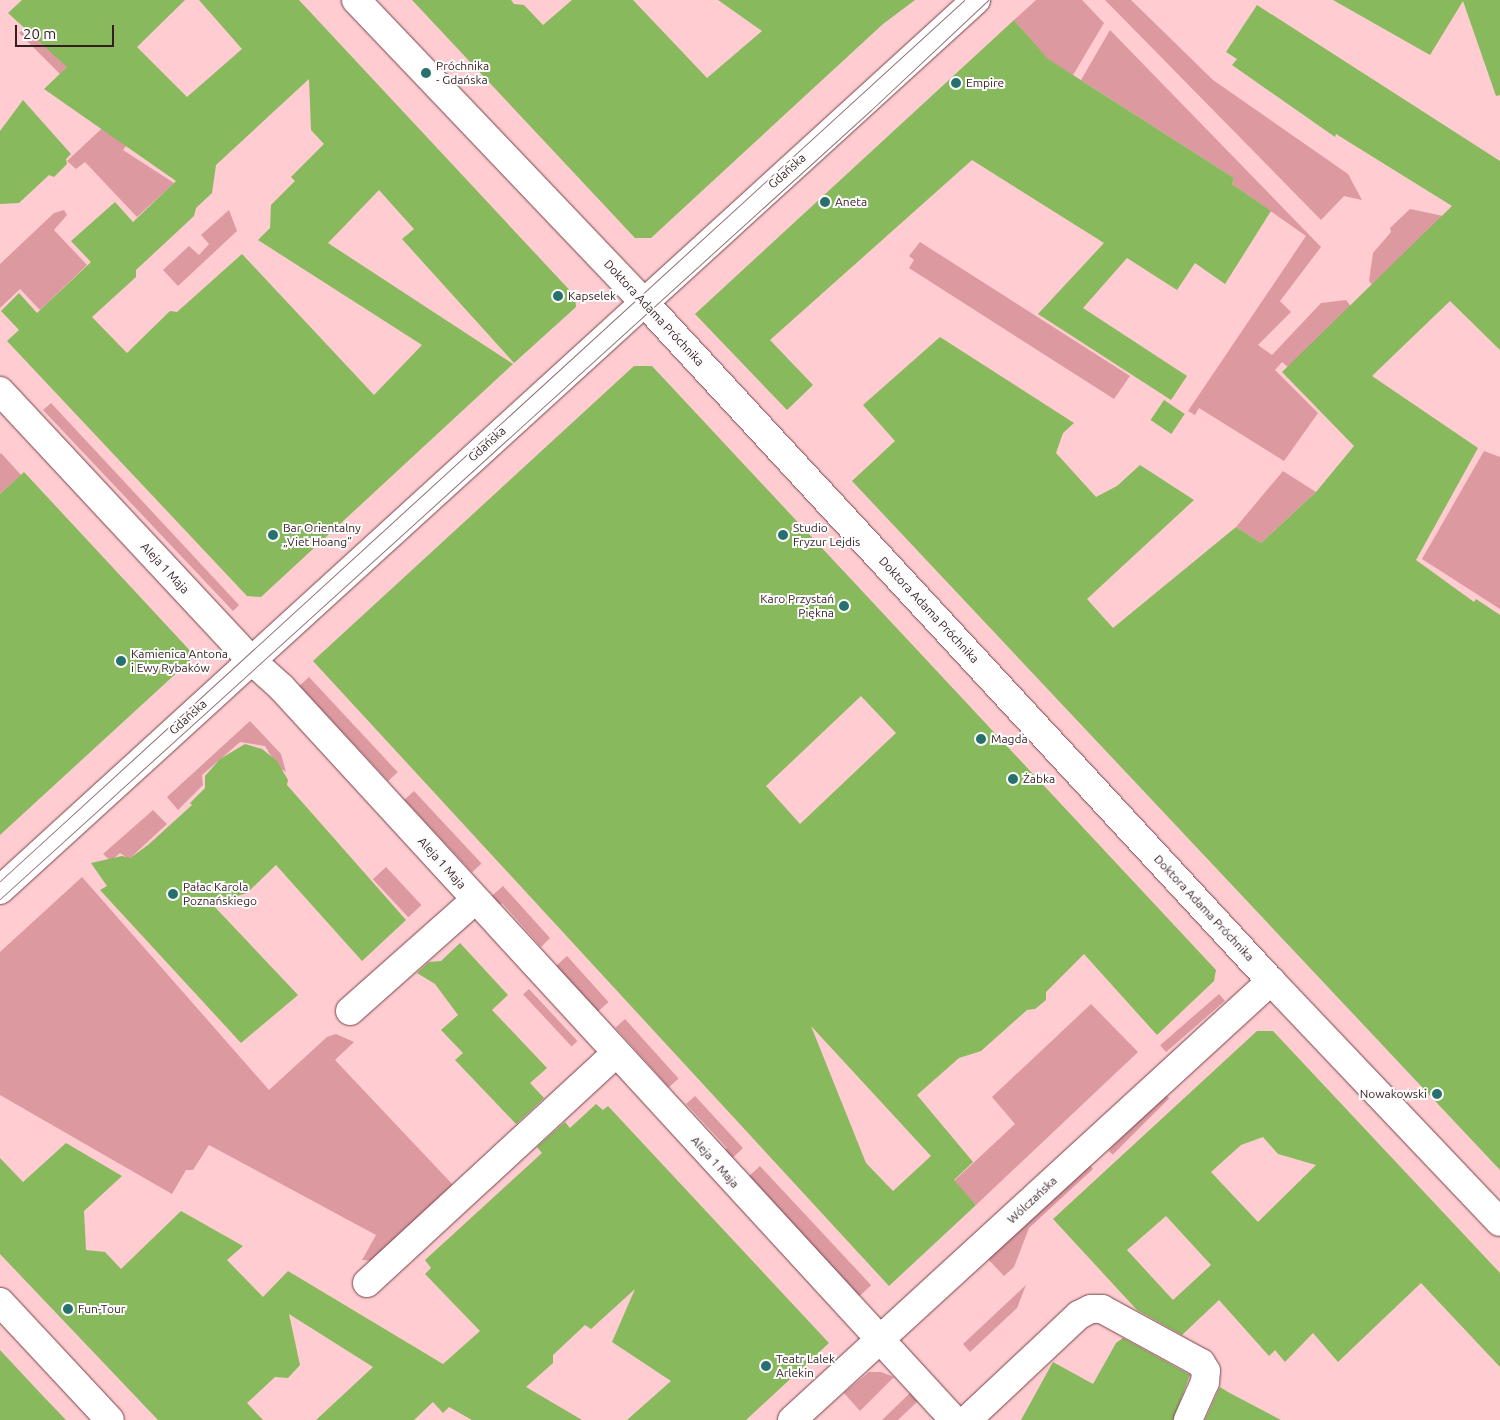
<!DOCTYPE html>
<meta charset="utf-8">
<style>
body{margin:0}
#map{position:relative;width:1500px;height:1420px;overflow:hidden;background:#feccd1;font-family:Ubuntu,sans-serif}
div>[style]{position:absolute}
.green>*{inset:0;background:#dc99a0;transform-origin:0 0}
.building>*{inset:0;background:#88b95d;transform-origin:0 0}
.roads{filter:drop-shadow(0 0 1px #754248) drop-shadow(0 0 1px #754248)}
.minor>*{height:28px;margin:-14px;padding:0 14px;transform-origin:14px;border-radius:14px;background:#fff}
.tram>*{height:1px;margin:-0.5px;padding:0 0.5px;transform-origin:0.5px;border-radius:0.5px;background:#937074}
.dots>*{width:14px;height:14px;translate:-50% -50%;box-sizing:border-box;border:2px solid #fcfcfc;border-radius:50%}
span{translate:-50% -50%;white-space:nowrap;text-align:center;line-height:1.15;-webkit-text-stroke:4px #fcfcfc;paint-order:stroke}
.poi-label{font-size:12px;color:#351e21}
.left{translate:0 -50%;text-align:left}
.right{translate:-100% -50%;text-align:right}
.street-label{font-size:12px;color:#351e21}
.scale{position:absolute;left:15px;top:25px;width:99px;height:22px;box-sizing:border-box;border:2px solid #351e21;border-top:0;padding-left:6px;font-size:15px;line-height:18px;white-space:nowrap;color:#351e21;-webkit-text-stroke:4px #fcfcfc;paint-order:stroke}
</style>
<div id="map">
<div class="green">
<i style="clip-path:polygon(1036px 0,1082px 0,1104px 23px,1073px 75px,1050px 62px,1014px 20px)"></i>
<i style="clip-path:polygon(1105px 0,1131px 0,1213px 80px,1348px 174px,1362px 200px,1344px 196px,1321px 220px)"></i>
<i style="clip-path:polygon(24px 28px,31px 35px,69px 65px,60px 74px,19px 33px)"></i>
<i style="clip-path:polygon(1110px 30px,1321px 247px,1280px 301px,1291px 312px,1258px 345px,1272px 355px,1321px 303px,1346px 300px,1352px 308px,1288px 367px,1282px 362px,1275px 370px,1318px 413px,1284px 461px,1199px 408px,1195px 415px,1188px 411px,1306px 236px,1232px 184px,1234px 178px,1081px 80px)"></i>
<i style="clip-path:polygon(112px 119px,144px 123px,123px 150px,174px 183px,137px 217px,85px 162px,76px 169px,67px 161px)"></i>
<i style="clip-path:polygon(1410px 209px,1443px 216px,1374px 287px,1369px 281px,1373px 253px,1391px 232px,1390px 228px)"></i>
<i style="clip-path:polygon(64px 210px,67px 215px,54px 230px,87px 265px,40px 310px,20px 289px,0 308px,0 264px,54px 213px)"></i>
<i style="clip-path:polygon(229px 210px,237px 231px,178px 286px,163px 270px,189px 246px,199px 255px,209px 244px,201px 235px)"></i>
<i style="clip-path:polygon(920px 242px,1130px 376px,1114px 399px,909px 268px,914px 260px,909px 256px)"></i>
<i style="clip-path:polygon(51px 403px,239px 605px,233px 611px,43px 410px)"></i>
<i style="clip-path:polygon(1484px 451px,1500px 457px,1500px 609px,1422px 559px)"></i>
<i style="clip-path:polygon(1px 453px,21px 475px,0 494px,0 454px)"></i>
<i style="clip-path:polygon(1283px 471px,1316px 492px,1261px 543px,1236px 527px)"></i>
<i style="left:309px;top:677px;width:130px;height:13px;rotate:47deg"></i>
<i style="clip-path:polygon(250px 721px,281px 754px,286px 772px,277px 766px,265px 746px,240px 742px,202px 775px,203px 785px,178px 810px,167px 797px)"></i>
<i style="left:414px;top:791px;width:99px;height:13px;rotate:47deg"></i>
<i style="clip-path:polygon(153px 810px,167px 824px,129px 859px,120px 853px,111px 861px,103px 854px)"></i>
<i style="left:386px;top:867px;width:52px;height:18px;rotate:47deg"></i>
<i style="clip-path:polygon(82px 877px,269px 1090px,327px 1037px,336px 1034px,354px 1042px,335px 1060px,454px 1186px,373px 1261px,362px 1260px,376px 1235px,209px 1145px,193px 1170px,186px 1170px,172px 1194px,0 1095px,0 952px)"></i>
<i style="clip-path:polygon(503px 886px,550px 938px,541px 947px,502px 903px,493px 911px,485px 902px)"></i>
<i style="left:567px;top:956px;width:62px;height:23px;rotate:48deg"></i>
<i style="left:529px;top:989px;width:71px;height:8px;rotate:47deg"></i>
<i style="left:1219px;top:994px;width:9px;height:78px;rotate:49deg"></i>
<i style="clip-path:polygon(1091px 1004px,1138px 1052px,976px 1205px,954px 1181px,1015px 1124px,992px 1097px)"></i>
<i style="left:625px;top:1019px;width:80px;height:13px;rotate:48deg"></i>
<i style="left:1165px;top:1094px;width:6px;height:80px;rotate:45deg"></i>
<i style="clip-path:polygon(695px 1096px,743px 1148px,726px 1164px,718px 1156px,727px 1148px,686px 1104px)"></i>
<i style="clip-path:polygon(1089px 1164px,1093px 1169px,1029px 1228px,1014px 1267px,1004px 1276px,987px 1258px)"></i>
<i style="left:760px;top:1166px;width:163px;height:24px;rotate:47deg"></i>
<i style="clip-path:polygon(1026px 1285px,1017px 1308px,970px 1352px,963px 1344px)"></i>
<i style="clip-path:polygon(869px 1372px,881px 1372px,894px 1377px,860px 1411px,844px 1393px)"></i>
<i style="clip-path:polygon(910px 1393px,918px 1401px,898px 1420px,882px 1420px)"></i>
</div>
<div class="building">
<i style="clip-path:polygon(evenodd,22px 0,185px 0,137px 47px,187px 97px,242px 49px,199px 0,299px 0,575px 296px,576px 307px,514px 363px,402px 239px,414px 229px,379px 190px,328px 243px,513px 364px,261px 597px,247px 596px,7px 341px,19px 330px,1px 311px,19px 293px,37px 313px,91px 262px,71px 241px,115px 202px,133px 222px,176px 181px,44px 89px,67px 67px,8px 13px,22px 0,309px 79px,311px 130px,324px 144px,291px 177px,295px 181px,271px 205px,270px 228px,258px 240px,422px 345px,374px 395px,242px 254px,177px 312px,170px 311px,127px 353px,92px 317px,136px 277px,136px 270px,194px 216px,196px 208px,212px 193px,216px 165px,309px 79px)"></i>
<i style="clip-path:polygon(412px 0,511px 0,514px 4px,524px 5px,543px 25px,572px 0,633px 0,707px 78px,762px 31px,718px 0,915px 0,883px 24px,651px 238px,635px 238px)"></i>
<i style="clip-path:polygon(1333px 0,1500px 0,1500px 95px,1496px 96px,1463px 1px,1430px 55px)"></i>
<i style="clip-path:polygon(1257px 5px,1500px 161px,1500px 350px,1450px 301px,1372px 376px,1478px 448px,1416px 560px,1474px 602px,1476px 599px,1500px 615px,1500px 1170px,852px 481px,895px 441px,863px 405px,940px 337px,1074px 423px,1063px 433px,1056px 453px,1096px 497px,1117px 486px,1140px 465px,1194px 500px,1087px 599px,1113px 628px,1236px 527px,1261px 543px,1316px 492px,1354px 446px,1282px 372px,1452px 206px,1336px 134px,1335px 137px,1232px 65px,1237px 59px,1226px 52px)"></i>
<i style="clip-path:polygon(1014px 20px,1048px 59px,1234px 178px,1232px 184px,1271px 211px,1225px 284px,1195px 263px,1177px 290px,1127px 258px,1083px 308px,1187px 376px,1171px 400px,1038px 314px,1104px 243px,972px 160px,770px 340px,813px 385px,787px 410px,695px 314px)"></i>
<i style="clip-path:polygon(23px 100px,71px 154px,66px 159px,67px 164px,54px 177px,49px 175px,19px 203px,0 204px,0 131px)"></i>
<i style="clip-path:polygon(evenodd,634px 366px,652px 366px,1216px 970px,1214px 981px,1157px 1035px,1084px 954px,1046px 992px,1046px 1000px,1035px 1009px,1027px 1010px,981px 1051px,959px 1058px,917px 1095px,973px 1162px,954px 1180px,976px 1205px,889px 1286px,313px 661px,634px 366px,861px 696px,896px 733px,800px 824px,766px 786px,861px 696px,634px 366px,811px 1026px,931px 1156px,893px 1191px,866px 1163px,811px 1026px)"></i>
<i style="left:1164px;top:400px;width:25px;height:24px;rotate:34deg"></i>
<i style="clip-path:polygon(24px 472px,195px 656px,0 835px,0 494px)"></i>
<i style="clip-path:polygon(245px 744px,262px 749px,277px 761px,288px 780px,287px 785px,406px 920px,362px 961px,276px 865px,247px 893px,212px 904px,298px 995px,241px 1043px,100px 890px,107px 886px,91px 863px,122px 856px,130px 858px,148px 845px,192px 805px,190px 803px,205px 788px,205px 776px,220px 759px)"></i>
<i style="clip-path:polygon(460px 943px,508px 995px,492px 1010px,547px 1068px,530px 1083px,544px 1098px,516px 1124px,455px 1060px,463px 1053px,441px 1030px,458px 1015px,435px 984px,417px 973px,429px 962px,441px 961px)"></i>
<i style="clip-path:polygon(evenodd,1257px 1031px,1273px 1031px,1500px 1273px,1500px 1367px,1421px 1283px,1338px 1362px,1313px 1333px,1285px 1362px,1275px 1350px,1269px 1356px,1219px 1300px,1182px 1335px,1137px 1310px,1053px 1219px,1257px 1031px,1263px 1137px,1278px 1154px,1316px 1165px,1258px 1222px,1211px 1172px,1241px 1145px,1263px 1137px,1257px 1031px,1166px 1216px,1211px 1265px,1173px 1300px,1127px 1250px,1166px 1216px)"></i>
<i style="clip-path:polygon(596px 1104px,603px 1110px,608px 1106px,829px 1343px,746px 1420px,627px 1420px,671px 1381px,612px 1342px,635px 1289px,591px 1329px,585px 1325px,553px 1355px,553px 1363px,526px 1387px,582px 1420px,472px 1420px,449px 1407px,443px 1413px,433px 1402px,414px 1420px,316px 1420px,373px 1367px,289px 1314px,300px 1365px,288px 1378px,275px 1377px,247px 1403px,263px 1420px,158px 1420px,0 1254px,0 1158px,23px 1182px,66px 1143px,122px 1176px,84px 1211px,86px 1250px,105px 1252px,121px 1269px,181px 1211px,243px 1246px,227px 1260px,263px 1297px,288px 1271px,443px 1364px,480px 1331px,425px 1274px,431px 1268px,425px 1260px,542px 1153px,537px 1147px,565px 1122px,570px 1128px)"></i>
<i style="clip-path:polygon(1123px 1338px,1190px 1375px,1173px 1420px,1021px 1420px,1053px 1362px,1093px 1384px,1116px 1343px)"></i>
<i style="clip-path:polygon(0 1350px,42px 1395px,66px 1420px,0 1420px)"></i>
<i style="clip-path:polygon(1220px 1387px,1228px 1392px,1281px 1420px,1205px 1420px)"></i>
</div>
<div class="roads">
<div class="minor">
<i style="left:356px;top:0;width:416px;rotate:46.4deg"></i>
<i style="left:643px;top:301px;width:926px;rotate:47.28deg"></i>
<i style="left:1271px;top:981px;width:332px;rotate:46.5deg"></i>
<i style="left:0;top:391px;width:368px;rotate:47deg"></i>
<i style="left:251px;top:660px;width:40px;rotate:42deg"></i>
<i style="left:281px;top:687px;width:995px;rotate:47.44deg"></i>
<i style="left:0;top:890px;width:1321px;rotate:-42.36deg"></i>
<i style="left:350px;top:1011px;width:167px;rotate:-41.6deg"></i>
<i style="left:367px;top:1283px;width:338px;rotate:-42.7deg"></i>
<i style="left:0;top:1302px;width:161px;rotate:47deg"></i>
<i style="left:792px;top:1420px;width:650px;rotate:-42.51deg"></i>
<i style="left:967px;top:1420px;width:154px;rotate:-43.2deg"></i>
<i style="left:1079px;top:1315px;width:13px;rotate:-27deg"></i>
<i style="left:1091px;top:1309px;width:11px"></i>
<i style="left:1102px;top:1309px;width:113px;rotate:28.6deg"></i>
<i style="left:1201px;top:1363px;width:9px;rotate:58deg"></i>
<i style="left:1206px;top:1371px;width:11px;rotate:95deg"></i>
<i style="left:1205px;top:1382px;width:42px;rotate:114.1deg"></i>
</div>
</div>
<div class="tram">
<i style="left:0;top:881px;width:1306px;rotate:-42.42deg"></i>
<i style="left:0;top:899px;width:1175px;rotate:-42.17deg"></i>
<i style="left:871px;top:110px;width:161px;rotate:-43.2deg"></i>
</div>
<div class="dots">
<i style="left:426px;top:73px;background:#26706e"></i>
<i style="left:956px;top:83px;background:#26706e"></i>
<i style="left:825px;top:202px;background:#26706e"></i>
<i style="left:558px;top:296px;background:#26706e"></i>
<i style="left:273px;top:535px;background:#26706e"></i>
<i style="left:783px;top:535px;background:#26706e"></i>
<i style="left:844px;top:606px;background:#26706e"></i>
<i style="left:121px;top:661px;background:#26706e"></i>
<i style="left:981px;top:739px;background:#26706e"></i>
<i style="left:1013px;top:779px;background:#26706e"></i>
<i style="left:173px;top:894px;background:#26706e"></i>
<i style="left:1437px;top:1094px;background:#26706e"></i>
<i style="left:68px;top:1309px;background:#26706e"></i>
<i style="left:766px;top:1366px;background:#26706e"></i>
</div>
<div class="poi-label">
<span class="left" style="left:436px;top:73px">Próchnika<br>- Gdańska</span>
<span class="left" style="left:966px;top:83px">Empire</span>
<span class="left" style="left:835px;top:202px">Aneta</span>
<span class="left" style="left:568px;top:296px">Kapselek</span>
<span class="left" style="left:283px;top:535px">Bar Orientalny<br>„Viet Hoang”</span>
<span class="left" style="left:793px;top:535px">Studio<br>Fryzur Lejdis</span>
<span class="right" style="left:834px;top:606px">Karo Przystań<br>Piękna</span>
<span class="left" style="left:131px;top:661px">Kamienica Antona<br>i Ewy Rybaków</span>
<span class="left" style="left:991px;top:739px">Magda</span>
<span class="left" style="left:1023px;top:779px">Żabka</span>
<span class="left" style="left:183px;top:894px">Pałac Karola<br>Poznańskiego</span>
<span class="right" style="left:1427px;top:1094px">Nowakowski</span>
<span class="left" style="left:78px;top:1309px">Fun-Tour</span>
<span class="left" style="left:776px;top:1366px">Teatr Lalek<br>Arlekin</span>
</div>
<div class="street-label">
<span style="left:787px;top:171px;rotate:-42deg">Gdańska</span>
<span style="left:654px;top:313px;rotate:47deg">Doktora Adama Próchnika</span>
<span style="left:487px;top:444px;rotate:-42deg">Gdańska</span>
<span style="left:165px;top:568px;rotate:47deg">Aleja 1 Maja</span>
<span style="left:929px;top:610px;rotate:47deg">Doktora Adama Próchnika</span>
<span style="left:188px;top:717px;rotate:-42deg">Gdańska</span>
<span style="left:442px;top:863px;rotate:48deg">Aleja 1 Maja</span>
<span style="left:1204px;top:908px;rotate:47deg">Doktora Adama Próchnika</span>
<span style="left:715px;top:1162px;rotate:48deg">Aleja 1 Maja</span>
<span style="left:1032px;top:1200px;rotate:-43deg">Wólczańska</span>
</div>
<div class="scale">20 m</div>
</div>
